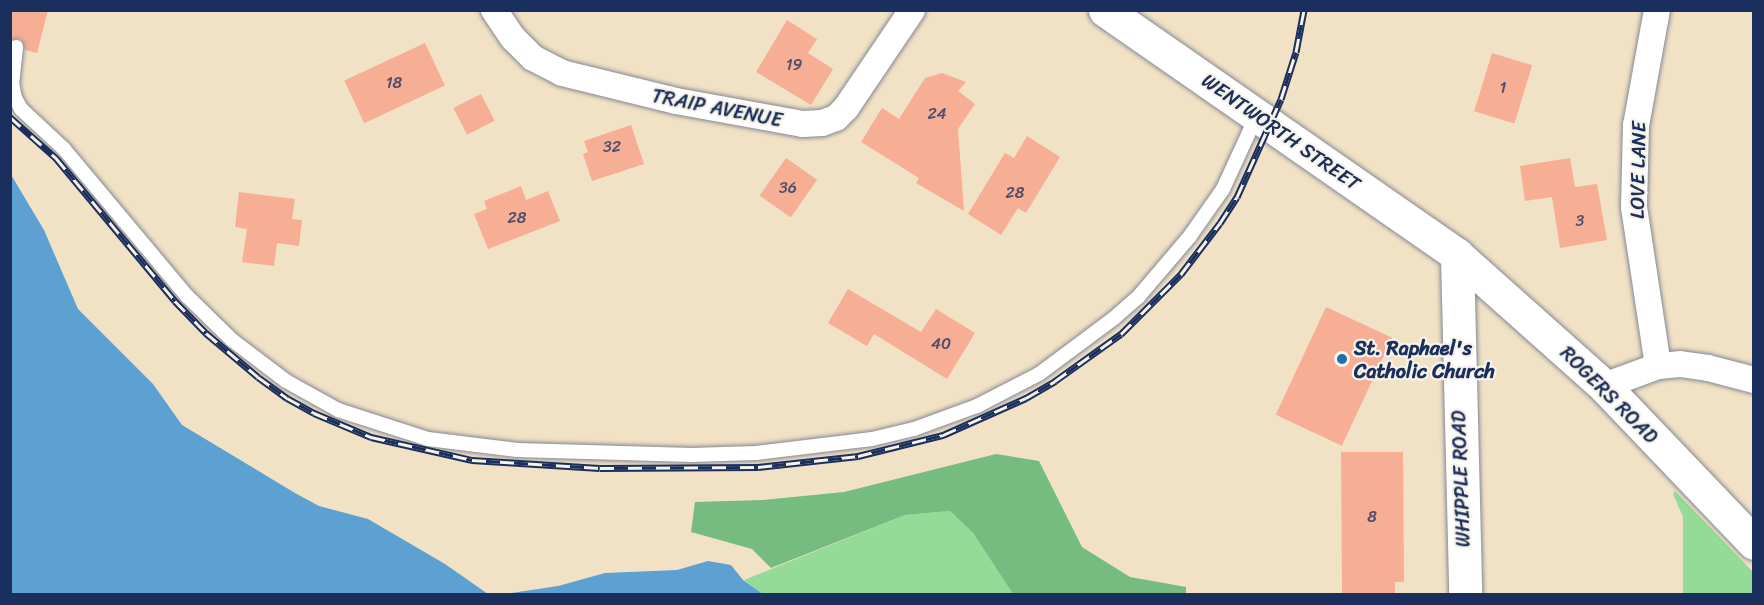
<!DOCTYPE html>
<style>
body{margin:0}
#map{position:relative;width:1764px;height:605px;overflow:hidden;background:#f1e2c6;font-family:Sriracha,sans-serif}
div>[style]{position:absolute}
.green>*{inset:0;background:#93db96}
.forest>*{inset:0;background:#76bb7f}
.water>*{inset:0;background:#5ca1d1}
.building>*{inset:0;background:#f6ae95;transform-origin:0 0}
.roads{filter:drop-shadow(0 0 2px #868892) drop-shadow(0 0 2px #868892)}
.service>*{height:14px;margin:-7px;padding:0 7px;transform-origin:7px;border-radius:7px;background:#fff}
.minor>*{height:26px;margin:-13px;padding:0 13px;transform-origin:13px;border-radius:13px;background:#fff}
.tertiary>*{height:33px;margin:-16.5px;padding:0 16.5px;transform-origin:16.5px;border-radius:16.5px;background:#fff}
.secondary>*{height:33px;margin:-16.5px;padding:0 16.5px;transform-origin:16.5px;border-radius:16.5px;background:#fff}
.rail>*{height:7px;margin-top:-3.5px;transform-origin:0;background:repeating-linear-gradient(90deg,#f7f3e8 0 14px,#1b2f5e 0 28px);box-sizing:border-box;border-block:2px solid #1b2f5e}
.dots>*{width:16px;height:16px;translate:-50% -50%;box-sizing:border-box;border:3px solid #f7f3e8;border-radius:50%}
span{translate:-50% -50%;white-space:nowrap;text-align:center;line-height:1.15;-webkit-text-stroke:4.5px #f7f3e8;paint-order:stroke}
.number-label{font-size:16px;color:#524f6c}
.number-label span{-webkit-text-stroke-width:0}
.street-label{font-size:20px;color:#1b2f5e}
.poi-label{font-size:20px;color:#1b2f5e;font-weight:700}
.left{translate:0 -50%;text-align:left}
.frame{position:absolute;inset:0;border:12px solid #1b2f5e;pointer-events:none}
</style>
<div id="map">
<div class="green">
<i style="clip-path:polygon(1675px 491px,1753px 572px,1753px 594px,1683px 594px,1683px 517px,1673px 494px)"></i>
<i style="clip-path:polygon(950px 511px,973px 533px,1013px 594px,763px 594px,744px 580px,905px 515px)"></i>
</div>
<div class="forest">
<i style="clip-path:polygon(996px 454px,1039px 461px,1082px 547px,1130px 577px,1186px 587px,1186px 594px,1013px 594px,973px 533px,950px 511px,905px 515px,771px 568px,752px 549px,691px 532px,695px 502px,763px 500px,844px 492px)"></i>
</div>
<div class="water">
<i style="clip-path:polygon(10px 173px,44px 230px,78px 309px,153px 384px,182px 425px,295px 493px,319px 506px,368px 519px,445px 564px,488px 594px,505px 594px,558px 586px,605px 573px,677px 570px,708px 561px,731px 565px,743px 580px,763px 594px,11px 594px)"></i>
</div>
<div class="building">
<i style="clip-path:polygon(10px 10px,48px 10px,37px 53px,25px 50px,21px 39px,10px 40px)"></i>
<i style="clip-path:polygon(787px 20px,817px 39px,808px 53px,833px 69px,811px 105px,756px 72px)"></i>
<i style="left:425px;top:43px;width:47px;height:89px;rotate:65deg"></i>
<i style="left:1492px;top:53px;width:42px;height:61px;rotate:17deg"></i>
<i style="clip-path:polygon(942px 73px,966px 82px,958px 91px,975px 104px,958px 129px,964px 211px,916px 183px,919px 178px,861px 142px,882px 108px,899px 119px,925px 78px)"></i>
<i style="left:481px;top:94px;width:30px;height:31px;rotate:63deg"></i>
<i style="clip-path:polygon(631px 125px,644px 164px,592px 181px,583px 154px,588px 152px,584px 141px)"></i>
<i style="clip-path:polygon(1027px 136px,1060px 157px,1026px 213px,1018px 208px,1001px 235px,968px 214px,1005px 153px,1014px 158px)"></i>
<i style="left:786px;top:158px;width:38px;height:46px;rotate:35deg"></i>
<i style="clip-path:polygon(1570px 158px,1575px 187px,1597px 184px,1607px 240px,1560px 248px,1552px 197px,1525px 201px,1520px 166px)"></i>
<i style="clip-path:polygon(521px 186px,526px 200px,548px 191px,560px 221px,488px 249px,474px 214px,487px 209px,484px 201px)"></i>
<i style="clip-path:polygon(239px 192px,295px 199px,292px 219px,302px 220px,299px 246px,277px 243px,274px 266px,242px 262px,247px 229px,235px 227px)"></i>
<i style="clip-path:polygon(848px 289px,921px 332px,936px 309px,975px 333px,947px 379px,874px 334px,867px 346px,828px 323px)"></i>
<i style="left:1326px;top:307px;width:73px;height:119px;rotate:25deg"></i>
<i style="clip-path:polygon(1341px 452px,1403px 452px,1404px 582px,1395px 582px,1395px 594px,1342px 594px)"></i>
</div>
<div class="roads">
<div class="service">
<i style="left:16px;top:47px;width:36px;rotate:96deg"></i>
<i style="left:12px;top:83px;width:15px;rotate:79deg"></i>
<i style="left:15px;top:98px;width:13px;rotate:61deg"></i>
<i style="left:21px;top:109px;width:59px;rotate:42.9deg"></i>
<i style="left:64px;top:149px;width:192px;rotate:50.1deg"></i>
<i style="left:187px;top:296px;width:63px;rotate:44.4deg"></i>
<i style="left:232px;top:340px;width:68px;rotate:37.2deg"></i>
<i style="left:286px;top:381px;width:60px;rotate:29.1deg"></i>
<i style="left:338px;top:410px;width:95px;rotate:17.9deg"></i>
<i style="left:428px;top:439px;width:90px;rotate:7deg"></i>
<i style="left:517px;top:450px;width:175px;rotate:1.6deg"></i>
<i style="left:692px;top:455px;width:64px;rotate:-1.8deg"></i>
<i style="left:756px;top:453px;width:117px;rotate:-6.9deg"></i>
<i style="left:872px;top:439px;width:43px;rotate:-13.4deg"></i>
<i style="left:914px;top:429px;width:67px;rotate:-20.1deg"></i>
<i style="left:977px;top:406px;width:70px;rotate:-27.3deg"></i>
<i style="left:1039px;top:374px;width:94px;rotate:-36.7deg"></i>
<i style="left:1114px;top:318px;width:33px;rotate:-41deg"></i>
<i style="left:1139px;top:296px;width:79px;rotate:-49.6deg"></i>
<i style="left:1190px;top:236px;width:57px;rotate:-54.9deg"></i>
<i style="left:1223px;top:189px;width:81px;rotate:-65.3deg"></i>
</div>
<div class="minor">
<i style="left:494px;top:10px;width:34px;rotate:56deg"></i>
<i style="left:513px;top:38px;width:28px;rotate:45deg"></i>
<i style="left:533px;top:58px;width:33px;rotate:27deg"></i>
<i style="left:562px;top:73px;width:117px;rotate:13.8deg"></i>
<i style="left:676px;top:101px;width:129px;rotate:10.3deg"></i>
<i style="left:803px;top:124px;width:19px;rotate:-3deg"></i>
<i style="left:822px;top:123px;width:15px;rotate:-20deg"></i>
<i style="left:836px;top:118px;width:14px;rotate:-45deg"></i>
<i style="left:846px;top:108px;width:118px;rotate:-56deg"></i>
<i style="left:1657px;top:10px;width:117px;rotate:100.3deg"></i>
<i style="left:1636px;top:125px;width:82px;rotate:91.4deg"></i>
<i style="left:1634px;top:207px;width:161px;rotate:81.4deg"></i>
<i style="left:1604px;top:386px;width:58px;rotate:-20.3deg"></i>
<i style="left:1658px;top:366px;width:22px;rotate:-5deg"></i>
<i style="left:1680px;top:364px;width:28px;rotate:8deg"></i>
<i style="left:1708px;top:368px;width:48px;rotate:14.6deg"></i>
</div>
<div class="tertiary">
<i style="left:1457px;top:255px;width:197px;rotate:41.7deg"></i>
<i style="left:1604px;top:386px;width:217px;rotate:46.3deg"></i>
</div>
<div class="secondary">
<i style="left:1105px;top:10px;width:429px;rotate:34.8deg"></i>
<i style="left:1457px;top:255px;width:339px;rotate:88.6deg"></i>
</div>
</div>
<div class="rail">
<i style="left:10px;top:117px;width:62px;rotate:41.7deg"></i>
<i style="left:56px;top:158px;width:186px;rotate:50.2deg"></i>
<i style="left:175px;top:301px;width:45px;rotate:45.9deg"></i>
<i style="left:206px;top:333px;width:68px;rotate:40.2deg"></i>
<i style="left:258px;top:377px;width:36px;rotate:36deg"></i>
<i style="left:287px;top:398px;width:31px;rotate:29deg"></i>
<i style="left:314px;top:413px;width:62px;rotate:22.8deg"></i>
<i style="left:371px;top:437px;width:104px;rotate:12.8deg"></i>
<i style="left:472px;top:460px;width:128px;rotate:3.6deg"></i>
<i style="left:600px;top:468px;width:158px;rotate:-0.4deg"></i>
<i style="left:758px;top:467px;width:101px;rotate:-6.3deg"></i>
<i style="left:858px;top:456px;width:88px;rotate:-13.9deg"></i>
<i style="left:943px;top:435px;width:91px;rotate:-24deg"></i>
<i style="left:1026px;top:398px;width:34px;rotate:-30deg"></i>
<i style="left:1055px;top:381px;width:81px;rotate:-35.5deg"></i>
<i style="left:1121px;top:334px;width:85px;rotate:-45deg"></i>
<i style="left:1181px;top:274px;width:64px;rotate:-52.6deg"></i>
<i style="left:1220px;top:223px;width:31px;rotate:-57deg"></i>
<i style="left:1237px;top:197px;width:107px;rotate:-65.8deg"></i>
<i style="left:1281px;top:99px;width:49px;rotate:-72.3deg"></i>
<i style="left:1296px;top:52px;width:43px;rotate:-79.2deg"></i>
</div>
<div class="dots">
<i style="left:1342px;top:359px;background:#1f6fb2"></i>
</div>
<div class="number-label">
<span style="left:794px;top:65px">19</span>
<span style="left:394px;top:83px">18</span>
<span style="left:1503px;top:88px">1</span>
<span style="left:937px;top:114px">24</span>
<span style="left:612px;top:147px">32</span>
<span style="left:788px;top:188px">36</span>
<span style="left:1015px;top:193px">28</span>
<span style="left:517px;top:218px">28</span>
<span style="left:1580px;top:221px">3</span>
<span style="left:941px;top:344px">40</span>
<span style="left:1372px;top:517px">8</span>
</div>
<div class="street-label">
<span style="left:717px;top:108px;rotate:11deg">TRAIP AVENUE</span>
<span style="left:1281px;top:132px;rotate:35deg">WENTWORTH STREET</span>
<span style="left:1638px;top:170px;rotate:-89deg">LOVE LANE</span>
<span style="left:1609px;top:395px;rotate:45deg">ROGERS ROAD</span>
<span style="left:1461px;top:479px;rotate:-92deg">WHIPPLE ROAD</span>
</div>
<div class="poi-label">
<span class="left" style="left:1354px;top:360px">St. Raphael's<br>Catholic Church</span>
</div>
<div class="frame"></div>
</div>
